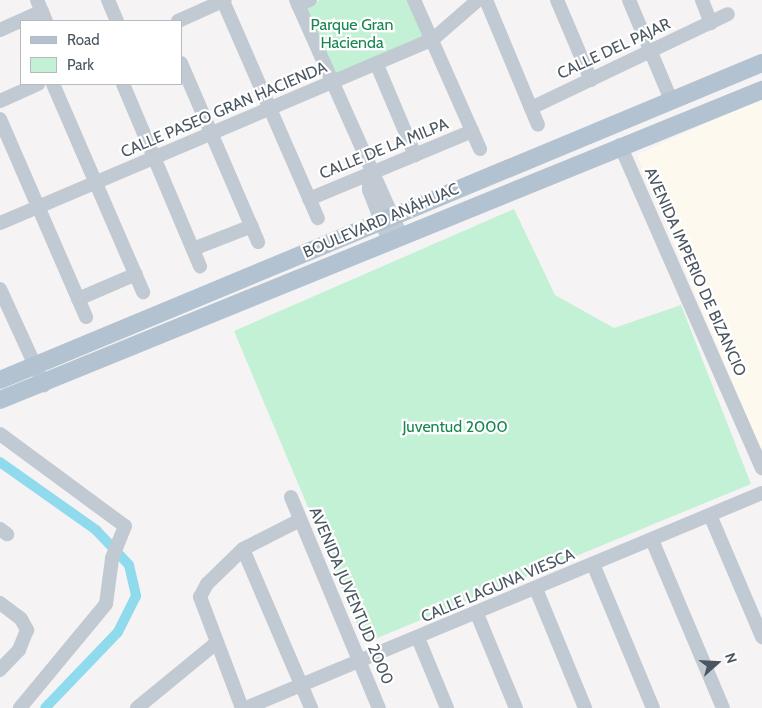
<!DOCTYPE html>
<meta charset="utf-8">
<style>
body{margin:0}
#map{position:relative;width:762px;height:708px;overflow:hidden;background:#f5f3f3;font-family:Cabin,sans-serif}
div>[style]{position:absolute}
.commercial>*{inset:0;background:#fdf9ef}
.green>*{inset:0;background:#c3f1d5}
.canal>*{height:10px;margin:-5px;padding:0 5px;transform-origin:5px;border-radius:5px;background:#90daee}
.minor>*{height:14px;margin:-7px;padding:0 7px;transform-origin:7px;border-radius:7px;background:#c1cad2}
.major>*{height:18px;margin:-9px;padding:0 9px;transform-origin:9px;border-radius:9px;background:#b3c2d1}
span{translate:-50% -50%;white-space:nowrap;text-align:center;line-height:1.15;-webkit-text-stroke:4.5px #fff;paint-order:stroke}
.park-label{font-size:16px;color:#17864f}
.street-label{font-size:16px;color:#4a5661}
.legend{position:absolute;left:20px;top:20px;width:162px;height:65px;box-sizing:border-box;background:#fff;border:1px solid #b7bbc0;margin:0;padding:6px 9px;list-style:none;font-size:15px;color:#4a5661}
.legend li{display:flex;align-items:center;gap:10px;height:25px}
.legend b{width:25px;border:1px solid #b7bbc0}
.north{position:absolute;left:692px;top:638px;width:50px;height:50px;-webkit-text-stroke:4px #fff;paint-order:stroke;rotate:71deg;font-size:14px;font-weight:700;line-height:20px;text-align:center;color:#4a5661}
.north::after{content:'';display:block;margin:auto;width:18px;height:22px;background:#4a5661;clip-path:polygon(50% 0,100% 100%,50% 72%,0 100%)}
</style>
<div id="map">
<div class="commercial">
<i style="clip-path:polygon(762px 97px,762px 454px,637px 155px)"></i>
</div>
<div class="green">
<i style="clip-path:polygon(320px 0,410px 0,427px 38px,333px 79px,303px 7px)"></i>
<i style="clip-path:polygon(514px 209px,555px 295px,614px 328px,681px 305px,751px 484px,365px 643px,234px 331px)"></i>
</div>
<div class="canal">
<i style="left:0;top:462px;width:118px;rotate:35.3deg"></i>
<i style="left:96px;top:530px;width:48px;rotate:46.7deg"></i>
<i style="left:129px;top:565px;width:32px;rotate:77deg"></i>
<i style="left:136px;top:596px;width:40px;rotate:116.6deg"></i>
<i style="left:118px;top:632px;width:105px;rotate:133.8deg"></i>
</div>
<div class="minor">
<i style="left:37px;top:0;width:23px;rotate:67deg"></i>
<i style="left:108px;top:0;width:23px;rotate:67deg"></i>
<i style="left:296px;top:0;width:258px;rotate:66deg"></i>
<i style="left:414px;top:0;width:163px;rotate:66.1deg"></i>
<i style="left:486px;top:0;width:135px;rotate:67.4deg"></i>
<i style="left:557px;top:0;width:87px;rotate:67deg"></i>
<i style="left:629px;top:0;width:108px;rotate:67.2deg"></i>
<i style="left:702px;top:0;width:25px;rotate:69deg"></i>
<i style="left:223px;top:1px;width:237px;rotate:66.4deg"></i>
<i style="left:298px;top:5px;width:13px;rotate:-23deg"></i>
<i style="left:178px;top:21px;width:51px;rotate:-24.1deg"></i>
<i style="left:0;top:30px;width:46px;rotate:-24.3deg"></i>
<i style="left:181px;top:63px;width:195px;rotate:66.7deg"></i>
<i style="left:377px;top:65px;width:98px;rotate:67.1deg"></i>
<i style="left:53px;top:84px;width:227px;rotate:66.6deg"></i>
<i style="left:123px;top:84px;width:198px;rotate:67.1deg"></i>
<i style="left:0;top:101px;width:42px;rotate:-24.1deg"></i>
<i style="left:531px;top:108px;width:218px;rotate:-25.5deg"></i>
<i style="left:0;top:119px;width:216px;rotate:66.5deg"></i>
<i style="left:620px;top:145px;width:353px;rotate:66.3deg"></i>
<i style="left:369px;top:173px;width:17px;rotate:90deg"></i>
<i style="left:369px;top:190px;width:55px;rotate:68.6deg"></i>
<i style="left:309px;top:199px;width:177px;rotate:-22.6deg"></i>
<i style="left:0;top:223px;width:469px;rotate:-23deg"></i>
<i style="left:432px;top:40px;width:61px;rotate:-41deg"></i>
<i style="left:193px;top:249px;width:63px;rotate:-21.3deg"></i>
<i style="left:0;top:289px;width:106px;rotate:65.4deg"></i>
<i style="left:78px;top:299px;width:63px;rotate:-23.3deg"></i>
<i style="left:0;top:434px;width:155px;rotate:36.4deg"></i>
<i style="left:125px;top:526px;width:35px;rotate:112deg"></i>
<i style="left:112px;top:559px;width:45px;rotate:97.6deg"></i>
<i style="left:106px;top:604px;width:135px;rotate:129.6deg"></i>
<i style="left:291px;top:497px;width:229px;rotate:67.4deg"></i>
<i style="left:710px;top:515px;width:133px;rotate:66.9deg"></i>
<i style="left:0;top:529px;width:9px;rotate:36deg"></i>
<i style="left:652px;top:540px;width:182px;rotate:67.1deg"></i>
<i style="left:243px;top:549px;width:173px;rotate:66.8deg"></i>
<i style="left:593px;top:564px;width:156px;rotate:67.4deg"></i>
<i style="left:536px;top:589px;width:129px;rotate:67.6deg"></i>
<i style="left:0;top:603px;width:26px;rotate:37deg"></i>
<i style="left:21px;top:619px;width:13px;rotate:61deg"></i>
<i style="left:27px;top:630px;width:22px;rotate:112deg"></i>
<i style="left:19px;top:650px;width:28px;rotate:134deg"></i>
<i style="left:477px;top:614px;width:102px;rotate:67.5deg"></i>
<i style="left:418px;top:638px;width:76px;rotate:67.5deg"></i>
<i style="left:137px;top:708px;width:101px;rotate:-39.4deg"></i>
<i style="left:242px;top:708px;width:119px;rotate:-110.7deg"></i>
<i style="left:200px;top:597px;width:15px;rotate:-62deg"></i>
<i style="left:207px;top:584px;width:50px;rotate:-44.2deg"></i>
<i style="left:243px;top:549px;width:64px;rotate:-27deg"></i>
<i style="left:246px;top:708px;width:559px;rotate:-22.62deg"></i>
</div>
<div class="major">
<i style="left:0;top:380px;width:825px;rotate:-22.59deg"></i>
<i style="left:0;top:400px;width:823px;rotate:-22.14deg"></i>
</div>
<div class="park-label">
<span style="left:352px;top:34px">Parque Gran<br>Hacienda</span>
<span style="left:455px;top:427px">Juventud 2000</span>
</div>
<div class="street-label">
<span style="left:614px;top:49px;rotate:-25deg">CALLE DEL PAJAR</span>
<span style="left:224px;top:110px;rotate:-23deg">CALLE PASEO GRAN HACIENDA</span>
<span style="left:384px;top:149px;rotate:-22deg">CALLE DE LA MILPA</span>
<span style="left:381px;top:221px;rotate:-23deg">BOULEVARD ANÁHUAC</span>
<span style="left:695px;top:272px;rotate:66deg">AVENIDA IMPERIO DE BIZANCIO</span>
<span style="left:498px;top:586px;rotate:-23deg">CALLE LAGUNA VIESCA</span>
<span style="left:351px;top:596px;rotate:67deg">AVENIDA JUVENTUD 2000</span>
</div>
<ul class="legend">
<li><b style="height:6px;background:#b3c2d1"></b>Road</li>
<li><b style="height:14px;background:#c3f1d5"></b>Park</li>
</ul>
<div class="north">N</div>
</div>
